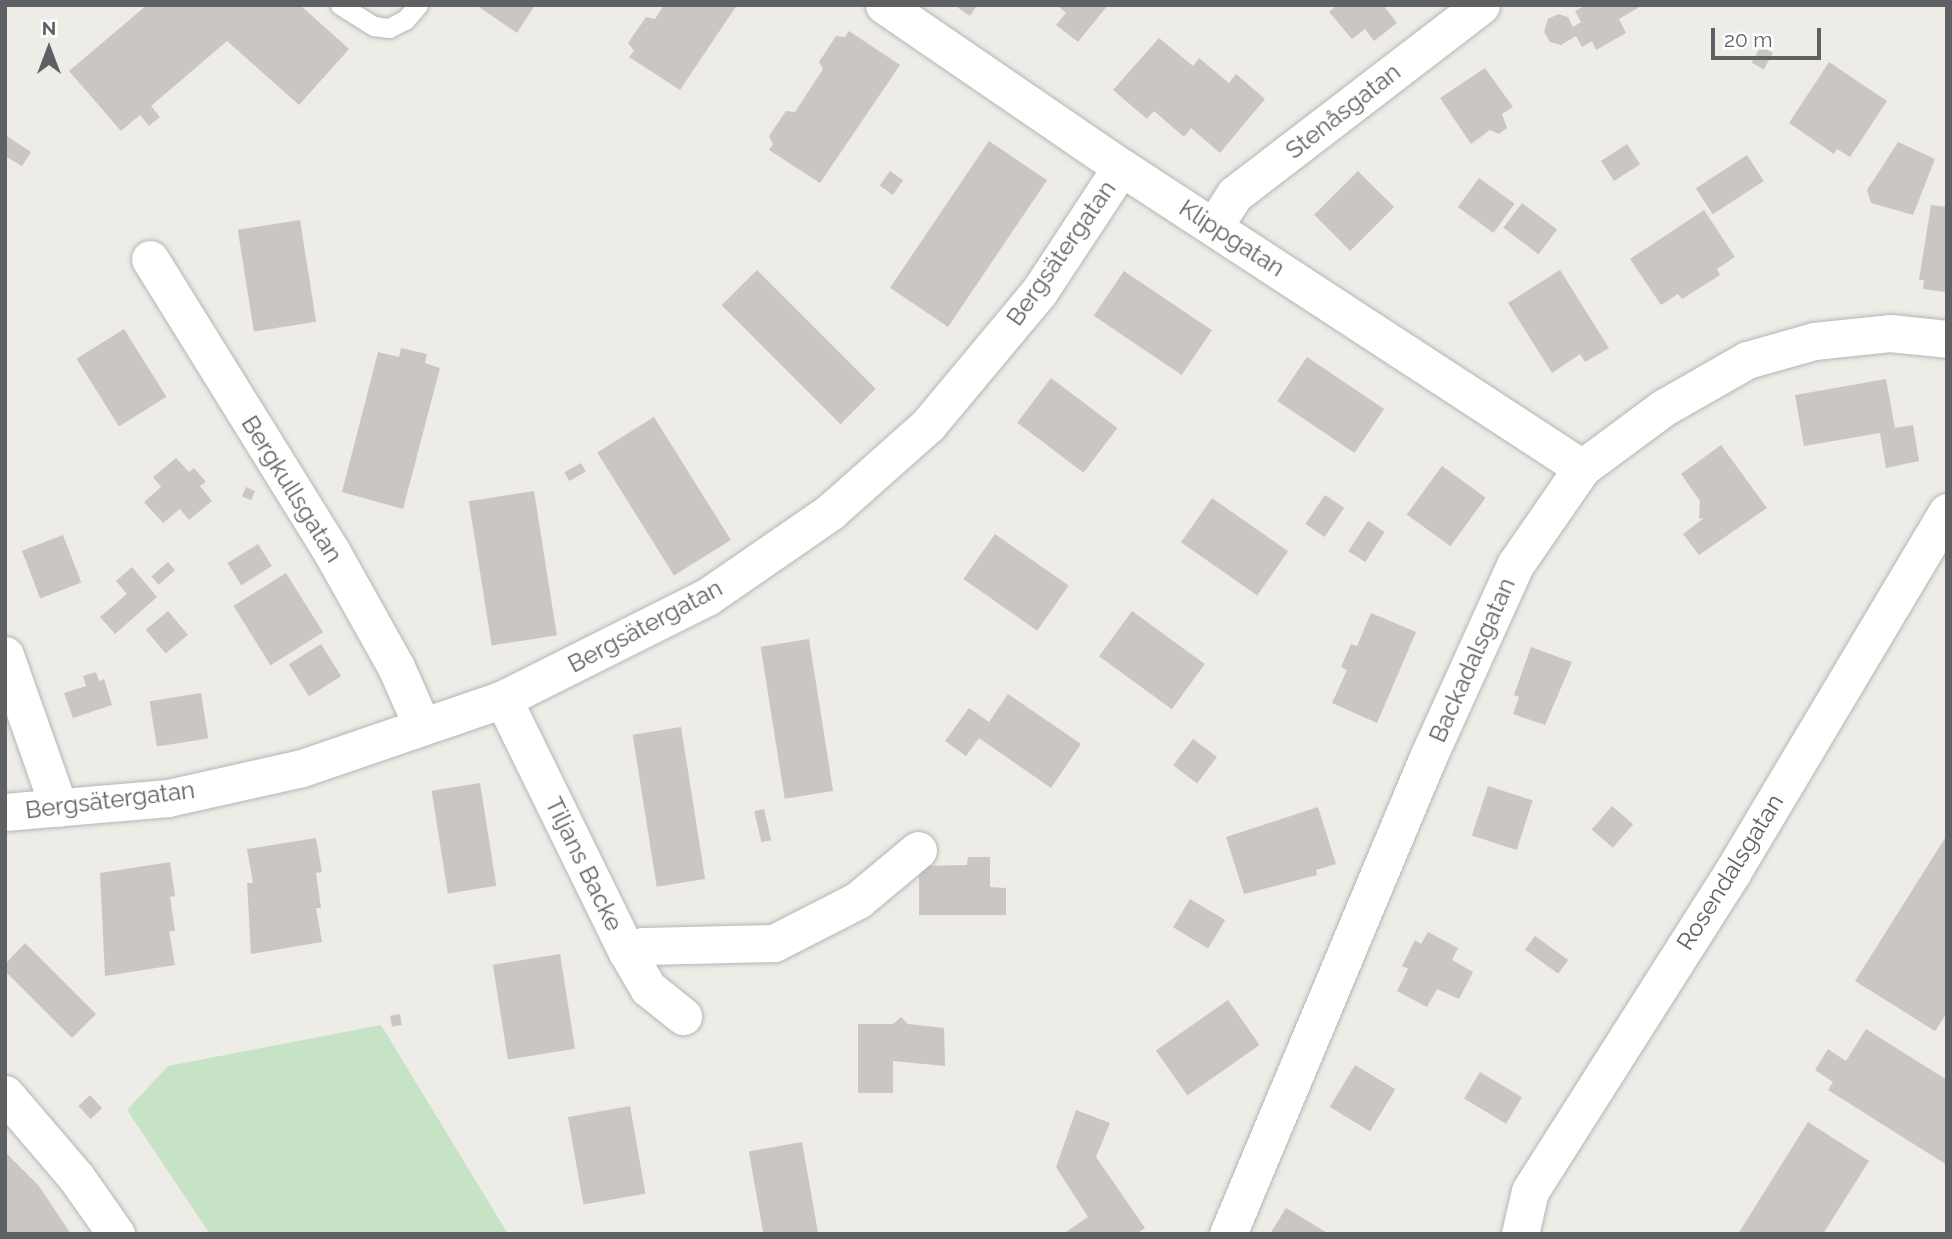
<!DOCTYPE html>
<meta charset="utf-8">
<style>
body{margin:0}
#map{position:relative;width:1952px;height:1239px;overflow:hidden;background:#eeece6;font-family:Raleway,sans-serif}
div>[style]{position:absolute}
.green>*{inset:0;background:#c6e3c5}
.building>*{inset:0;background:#cac7c2;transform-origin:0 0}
.roads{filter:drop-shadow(0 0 2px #b3b6b9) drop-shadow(0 0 2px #b3b6b9)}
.lane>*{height:19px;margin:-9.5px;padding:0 9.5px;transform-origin:9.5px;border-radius:9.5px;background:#fff}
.street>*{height:37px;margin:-18.5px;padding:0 18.5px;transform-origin:18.5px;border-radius:18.5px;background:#fff}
span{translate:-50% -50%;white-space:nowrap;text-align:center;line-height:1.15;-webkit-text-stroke:6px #fff;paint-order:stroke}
.street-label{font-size:24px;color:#5d6164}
.frame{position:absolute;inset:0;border:7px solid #5d6164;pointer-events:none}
.north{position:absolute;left:14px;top:14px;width:70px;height:70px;-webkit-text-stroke:5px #fff;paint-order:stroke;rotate:0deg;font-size:19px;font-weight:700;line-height:28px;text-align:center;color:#5d6164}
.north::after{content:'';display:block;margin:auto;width:24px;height:32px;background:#5d6164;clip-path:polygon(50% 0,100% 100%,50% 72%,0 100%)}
.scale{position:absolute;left:1711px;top:28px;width:110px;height:32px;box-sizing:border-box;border:4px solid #5d6164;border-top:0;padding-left:9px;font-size:21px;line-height:24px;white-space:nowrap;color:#5d6164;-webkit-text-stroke:5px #fff;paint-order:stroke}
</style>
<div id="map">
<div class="green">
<i style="clip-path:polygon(381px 1025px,508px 1234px,210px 1234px,127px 1110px,168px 1066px)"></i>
</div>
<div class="building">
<i style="clip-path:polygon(147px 5px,300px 5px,349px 49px,299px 105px,227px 41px,151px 106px,160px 117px,149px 126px,140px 115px,121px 131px,69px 71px)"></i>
<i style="clip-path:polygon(476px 5px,535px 5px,517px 33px)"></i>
<i style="clip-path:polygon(664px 5px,737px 5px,680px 90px,629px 57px,634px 51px,628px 43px,646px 17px,655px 19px)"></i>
<i style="clip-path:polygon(954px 5px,977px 5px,970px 16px)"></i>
<i style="clip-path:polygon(1057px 5px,1108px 5px,1078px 42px,1056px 25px,1066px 13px)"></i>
<i style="clip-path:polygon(1337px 5px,1383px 5px,1397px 23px,1374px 41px,1365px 29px,1352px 39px,1329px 12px)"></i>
<i style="clip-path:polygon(1586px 5px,1643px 5px,1619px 19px,1626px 33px,1596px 50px,1592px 41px,1582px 47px,1576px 36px,1561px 45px,1550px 42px,1544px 32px,1548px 19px,1558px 14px,1568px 17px,1573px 27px,1581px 22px,1575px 11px)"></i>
<i style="clip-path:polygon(849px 31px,900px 65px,820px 183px,769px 150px,773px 144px,769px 136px,786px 111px,795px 112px,823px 69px,819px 62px,836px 36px,845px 37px)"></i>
<i style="clip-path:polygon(1159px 38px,1193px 66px,1199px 58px,1229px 83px,1236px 74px,1265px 99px,1220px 153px,1191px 128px,1184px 137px,1154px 111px,1147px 119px,1113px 90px)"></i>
<i style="left:1761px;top:46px;width:14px;height:19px;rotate:30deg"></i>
<i style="clip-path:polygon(1829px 62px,1887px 101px,1850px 157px,1837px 149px,1834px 154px,1789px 123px)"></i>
<i style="clip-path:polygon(1485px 68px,1513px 107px,1502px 114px,1507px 128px,1499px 134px,1490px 130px,1471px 144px,1440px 98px)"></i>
<i style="clip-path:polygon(5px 135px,31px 152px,22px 166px,5px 156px)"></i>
<i style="left:989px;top:141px;width:70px;height:177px;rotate:34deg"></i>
<i style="clip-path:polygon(1898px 142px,1935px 159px,1913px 215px,1871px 203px,1867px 190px)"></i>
<i style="left:1627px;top:144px;width:24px;height:31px;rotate:57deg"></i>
<i style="left:1747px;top:155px;width:31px;height:61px;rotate:57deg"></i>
<i style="left:890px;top:171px;width:16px;height:18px;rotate:35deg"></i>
<i style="left:1358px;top:171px;width:51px;height:62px;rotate:45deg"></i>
<i style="left:1479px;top:178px;width:44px;height:36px;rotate:36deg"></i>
<i style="left:1522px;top:203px;width:44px;height:31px;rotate:37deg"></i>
<i style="clip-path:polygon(1931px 205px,1947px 207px,1946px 292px,1923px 289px,1924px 280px,1919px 280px)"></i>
<i style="clip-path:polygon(1704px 210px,1735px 257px,1717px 269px,1720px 275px,1682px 299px,1678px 294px,1661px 305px,1630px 259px)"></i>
<i style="left:300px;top:220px;width:103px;height:63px;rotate:81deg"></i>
<i style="left:757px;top:270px;width:168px;height:50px;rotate:45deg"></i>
<i style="clip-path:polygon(1560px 270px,1609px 348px,1585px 362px,1580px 354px,1552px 373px,1508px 303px)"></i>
<i style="left:1124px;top:271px;width:106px;height:54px;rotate:34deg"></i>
<i style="left:124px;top:329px;width:80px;height:56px;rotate:58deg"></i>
<i style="clip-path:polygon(401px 348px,427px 354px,425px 363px,440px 368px,403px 509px,342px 492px,378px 352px,399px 357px)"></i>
<i style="left:1307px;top:357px;width:93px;height:53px;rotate:34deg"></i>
<i style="left:1051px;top:378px;width:83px;height:56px;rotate:37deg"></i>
<i style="clip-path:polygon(1886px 379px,1895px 428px,1913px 425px,1919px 461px,1886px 468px,1880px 433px,1804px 446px,1795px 395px)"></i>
<i style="left:654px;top:417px;width:145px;height:67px;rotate:58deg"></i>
<i style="clip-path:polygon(1721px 445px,1767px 508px,1699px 555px,1683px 534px,1704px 518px,1699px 519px,1700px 501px,1681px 474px)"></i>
<i style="clip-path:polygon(176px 458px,189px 472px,194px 468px,206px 482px,200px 486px,212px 501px,189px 520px,180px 509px,163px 523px,144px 502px,161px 487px,153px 477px)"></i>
<i style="left:581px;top:463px;width:10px;height:19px;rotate:61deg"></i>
<i style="left:1442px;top:466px;width:54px;height:60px;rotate:36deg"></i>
<i style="left:246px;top:487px;width:10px;height:10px;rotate:24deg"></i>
<i style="left:534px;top:491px;width:146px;height:66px;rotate:81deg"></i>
<i style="left:1325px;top:495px;width:23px;height:35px;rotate:34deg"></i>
<i style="left:1212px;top:498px;width:93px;height:54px;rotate:35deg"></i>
<i style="left:1368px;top:521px;width:20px;height:36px;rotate:33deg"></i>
<i style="left:995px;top:534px;width:90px;height:55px;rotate:35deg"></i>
<i style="left:63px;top:535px;width:51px;height:44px;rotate:69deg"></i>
<i style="left:258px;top:544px;width:26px;height:36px;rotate:58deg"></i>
<i style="left:168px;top:562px;width:11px;height:22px;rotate:49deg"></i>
<i style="clip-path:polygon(132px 567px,157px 597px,115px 634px,100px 617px,127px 594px,116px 581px)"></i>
<i style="left:286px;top:573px;width:70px;height:62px;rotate:58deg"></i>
<i style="left:168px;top:611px;width:31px;height:29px;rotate:50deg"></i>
<i style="left:1132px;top:611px;width:90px;height:56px;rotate:36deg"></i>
<i style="clip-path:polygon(1371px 613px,1416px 632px,1377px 723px,1332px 703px,1347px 670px,1341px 667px,1351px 644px,1357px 646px)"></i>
<i style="left:809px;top:639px;width:154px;height:49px;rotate:81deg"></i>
<i style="left:321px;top:644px;width:38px;height:38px;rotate:58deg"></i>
<i style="clip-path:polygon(1531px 647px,1572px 662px,1545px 725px,1513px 714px,1519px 697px,1514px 695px)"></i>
<i style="clip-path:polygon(96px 672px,99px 681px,104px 679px,112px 705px,73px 718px,64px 693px,86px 686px,83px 676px)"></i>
<i style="left:201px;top:693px;width:46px;height:52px;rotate:81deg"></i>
<i style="clip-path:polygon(1008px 694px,1081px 744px,1051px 788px,979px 738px,966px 756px,945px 741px,969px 708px,989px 722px)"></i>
<i style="left:681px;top:727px;width:154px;height:49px;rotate:81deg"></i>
<i style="left:1193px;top:739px;width:30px;height:33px;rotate:37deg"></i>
<i style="left:480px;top:783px;width:104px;height:49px;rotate:81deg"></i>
<i style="left:1488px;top:786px;width:47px;height:52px;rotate:18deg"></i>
<i style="left:1612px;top:806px;width:28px;height:31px;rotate:41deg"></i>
<i style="clip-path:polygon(1318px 807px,1336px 864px,1316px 870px,1317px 875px,1244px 894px,1226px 837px)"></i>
<i style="left:764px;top:809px;width:32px;height:10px;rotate:77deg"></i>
<i style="clip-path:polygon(1947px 835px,1947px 1013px,1935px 1031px,1855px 981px)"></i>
<i style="clip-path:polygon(316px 838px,322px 872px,316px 873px,321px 908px,316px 908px,322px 942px,251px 954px,247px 883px,253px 883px,247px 849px)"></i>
<i style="clip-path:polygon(968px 857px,990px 857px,990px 887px,1006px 888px,1006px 915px,919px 915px,919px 866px,967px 865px)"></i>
<i style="clip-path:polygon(170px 862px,175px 896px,170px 897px,175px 931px,169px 931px,175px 965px,105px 976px,100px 873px)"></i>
<i style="left:1190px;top:899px;width:41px;height:33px;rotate:31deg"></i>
<i style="clip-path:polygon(1428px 932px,1458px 948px,1452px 960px,1473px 972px,1459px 999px,1437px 989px,1427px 1007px,1397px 991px,1408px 969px,1402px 966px,1415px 940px,1421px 944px)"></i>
<i style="left:1535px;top:936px;width:41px;height:17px;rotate:36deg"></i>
<i style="clip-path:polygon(25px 943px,96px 1014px,72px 1038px,5px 971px,5px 964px)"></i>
<i style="left:560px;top:954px;width:96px;height:68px;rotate:81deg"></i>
<i style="left:1228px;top:1000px;width:55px;height:88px;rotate:55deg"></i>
<i style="left:400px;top:1014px;width:11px;height:10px;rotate:80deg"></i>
<i style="clip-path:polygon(901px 1017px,908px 1024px,944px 1028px,945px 1066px,893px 1061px,893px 1093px,858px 1093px,858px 1024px,893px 1024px)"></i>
<i style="clip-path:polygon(1866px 1029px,1947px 1080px,1947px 1165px,1828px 1090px,1833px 1082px,1815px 1070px,1828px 1049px,1846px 1061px)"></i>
<i style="left:1355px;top:1065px;width:47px;height:49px;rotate:31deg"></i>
<i style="left:1480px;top:1072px;width:49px;height:31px;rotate:31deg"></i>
<i style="left:90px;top:1095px;width:18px;height:16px;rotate:47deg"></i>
<i style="left:630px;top:1106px;width:89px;height:63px;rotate:80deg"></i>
<i style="clip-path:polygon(1076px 1110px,1110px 1123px,1096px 1157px,1145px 1228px,1136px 1234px,1063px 1234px,1088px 1217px,1056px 1167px)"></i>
<i style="clip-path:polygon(1808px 1122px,1869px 1161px,1823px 1234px,1738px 1234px)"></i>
<i style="left:802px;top:1142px;width:93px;height:54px;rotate:80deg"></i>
<i style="clip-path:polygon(5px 1152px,39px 1186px,71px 1234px,5px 1234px)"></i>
<i style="clip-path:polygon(1286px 1208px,1329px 1234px,1270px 1234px)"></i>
</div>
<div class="roads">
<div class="lane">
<i style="left:340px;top:5px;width:40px;rotate:32deg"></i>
<i style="left:374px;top:26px;width:15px;rotate:8deg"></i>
<i style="left:389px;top:28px;width:18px;rotate:-27deg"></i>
<i style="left:405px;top:20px;width:20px;rotate:-49deg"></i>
</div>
<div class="street">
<i style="left:884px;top:5px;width:287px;rotate:34.4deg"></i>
<i style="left:1121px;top:167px;width:551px;rotate:33.14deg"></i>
<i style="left:1214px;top:226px;width:38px;rotate:-57deg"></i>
<i style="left:1235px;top:194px;width:310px;rotate:-37.5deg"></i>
<i style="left:150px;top:259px;width:341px;rotate:58.2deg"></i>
<i style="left:330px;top:549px;width:135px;rotate:60.8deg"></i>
<i style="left:396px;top:667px;width:64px;rotate:66.2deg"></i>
<i style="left:5px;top:655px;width:162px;rotate:70.6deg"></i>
<i style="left:503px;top:699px;width:282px;rotate:63.9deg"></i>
<i style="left:627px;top:952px;width:42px;rotate:59.7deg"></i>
<i style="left:648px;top:988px;width:45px;rotate:38.7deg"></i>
<i style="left:5px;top:812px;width:164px;rotate:-4.9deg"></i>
<i style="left:168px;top:798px;width:137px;rotate:-12.6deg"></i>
<i style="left:302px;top:768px;width:213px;rotate:-18.9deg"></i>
<i style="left:503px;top:699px;width:228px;rotate:-26.6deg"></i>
<i style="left:707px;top:597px;width:150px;rotate:-34.6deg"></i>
<i style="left:830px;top:512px;width:131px;rotate:-41.6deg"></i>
<i style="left:928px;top:425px;width:173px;rotate:-50.2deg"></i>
<i style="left:1039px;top:292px;width:149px;rotate:-56.7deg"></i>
<i style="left:627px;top:952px;width:17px;rotate:-21deg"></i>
<i style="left:643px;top:946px;width:131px;rotate:-1.3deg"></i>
<i style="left:774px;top:943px;width:94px;rotate:-27.1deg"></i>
<i style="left:858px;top:900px;width:78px;rotate:-39.8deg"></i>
<i style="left:5px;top:1094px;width:109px;rotate:49.5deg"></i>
<i style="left:76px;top:1177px;width:70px;rotate:54.9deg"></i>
<i style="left:1228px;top:1234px;width:517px;rotate:-67.25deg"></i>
<i style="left:1428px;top:757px;width:211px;rotate:-65.6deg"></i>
<i style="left:1515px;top:565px;width:118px;rotate:-55.4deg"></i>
<i style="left:1582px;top:468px;width:101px;rotate:-36.5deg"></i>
<i style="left:1663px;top:408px;width:97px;rotate:-29.7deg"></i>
<i style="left:1747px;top:360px;width:70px;rotate:-15.8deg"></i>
<i style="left:1814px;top:341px;width:76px;rotate:-6deg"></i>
<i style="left:1890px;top:333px;width:57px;rotate:6deg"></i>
<i style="left:1520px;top:1234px;width:44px;rotate:-76.9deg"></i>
<i style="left:1530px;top:1191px;width:379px;rotate:-57.6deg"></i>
<i style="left:1733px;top:871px;width:418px;rotate:-59.2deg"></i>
</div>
</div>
<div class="street-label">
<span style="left:1343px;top:111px;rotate:-38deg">Stenåsgatan</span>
<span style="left:1232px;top:238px;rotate:33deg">Klippgatan</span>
<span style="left:1061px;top:253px;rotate:-55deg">Bergsätergatan</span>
<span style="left:292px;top:489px;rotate:58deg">Bergkullsgatan</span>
<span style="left:645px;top:626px;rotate:-28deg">Bergsätergatan</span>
<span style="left:1472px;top:660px;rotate:-66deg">Backadalsgatan</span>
<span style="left:110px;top:800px;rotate:-7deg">Bergsätergatan</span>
<span style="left:584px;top:864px;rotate:64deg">Tiljans Backe</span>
<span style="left:1730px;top:872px;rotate:-58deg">Rosendalsgatan</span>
</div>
<div class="frame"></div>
<div class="north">N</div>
<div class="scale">20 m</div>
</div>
